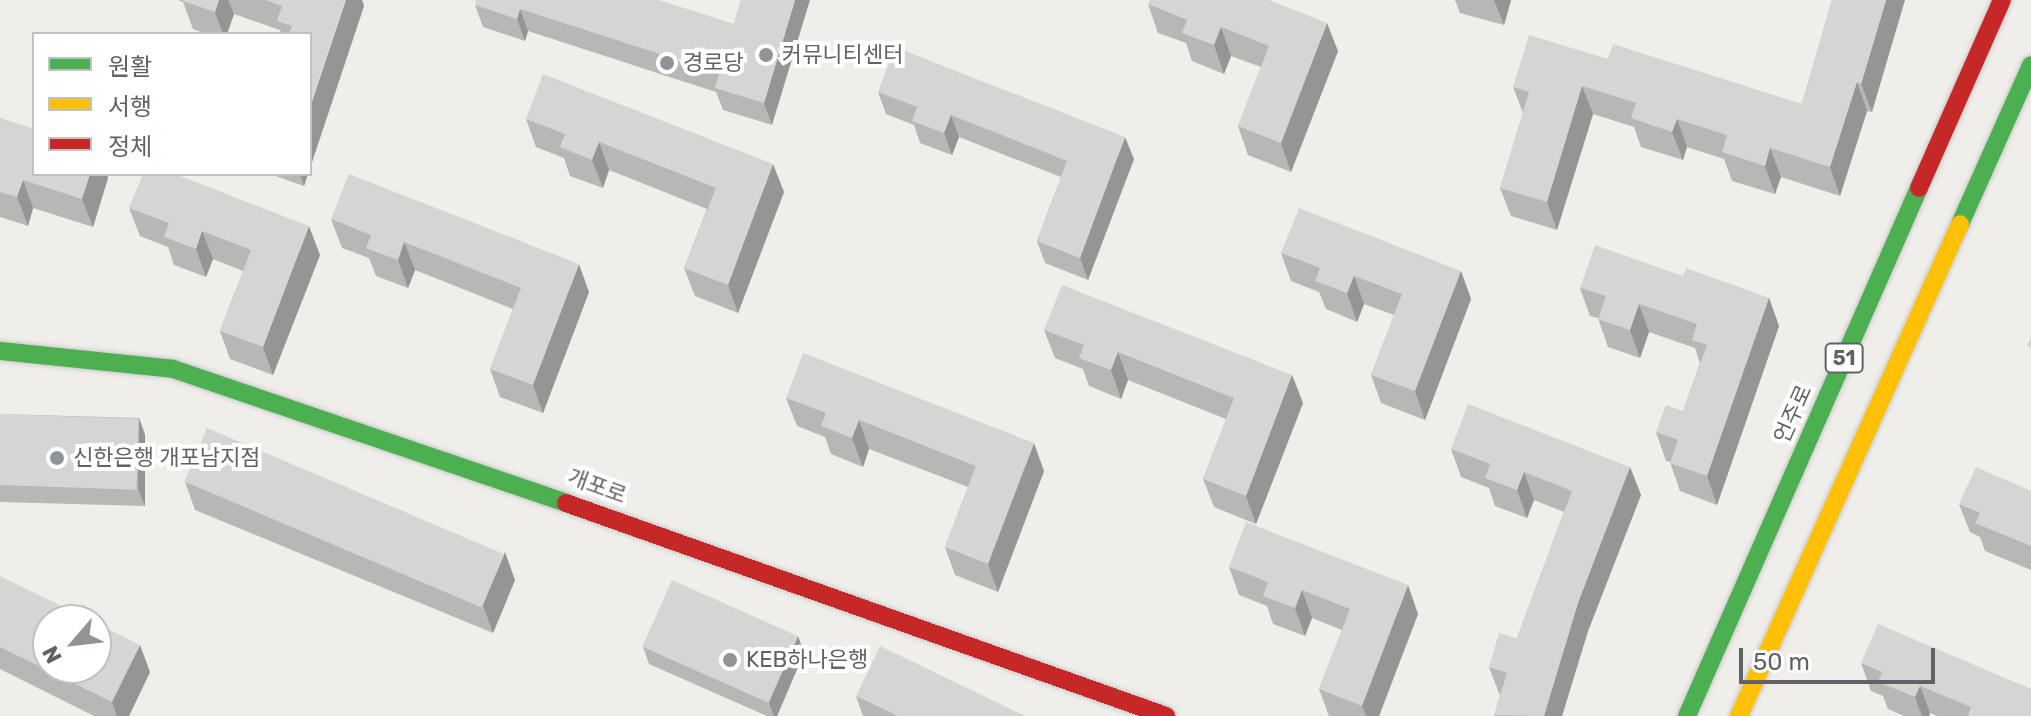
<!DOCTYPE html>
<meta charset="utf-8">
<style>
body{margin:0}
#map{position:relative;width:2031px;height:716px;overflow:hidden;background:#efeeea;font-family:Rubik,"Noto Sans KR",sans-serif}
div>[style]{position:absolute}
.roads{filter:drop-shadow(0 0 2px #cacacb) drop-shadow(0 0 2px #cacacb)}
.fast>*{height:18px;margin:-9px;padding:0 9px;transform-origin:9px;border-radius:9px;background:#4caf50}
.slow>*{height:18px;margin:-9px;padding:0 9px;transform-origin:9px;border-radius:9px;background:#ffc107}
.jam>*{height:18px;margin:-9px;padding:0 9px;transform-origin:9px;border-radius:9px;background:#c62828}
.wall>*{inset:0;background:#b8b7b5}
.shaded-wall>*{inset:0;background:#969594}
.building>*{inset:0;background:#d6d5d3;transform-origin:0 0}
.dots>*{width:22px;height:22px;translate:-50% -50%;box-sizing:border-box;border:4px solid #fff;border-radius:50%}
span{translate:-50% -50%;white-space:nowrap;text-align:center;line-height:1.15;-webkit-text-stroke:8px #fff;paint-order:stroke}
.shield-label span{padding:2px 6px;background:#fff;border:2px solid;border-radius:6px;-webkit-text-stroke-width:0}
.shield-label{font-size:20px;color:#5f6368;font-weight:700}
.poi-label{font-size:22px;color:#5f6368}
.left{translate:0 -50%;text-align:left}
.street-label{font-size:22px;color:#5f6368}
.legend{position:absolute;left:32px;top:32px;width:280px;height:144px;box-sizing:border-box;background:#fff;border:2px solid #bfc1c3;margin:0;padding:10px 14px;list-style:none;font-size:24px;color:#5f6368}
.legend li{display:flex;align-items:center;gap:16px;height:40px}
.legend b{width:40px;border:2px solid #bfc1c3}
.north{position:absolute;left:32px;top:604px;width:80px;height:80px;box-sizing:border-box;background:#fff;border:2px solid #bfc1c3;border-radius:50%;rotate:242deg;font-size:22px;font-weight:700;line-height:32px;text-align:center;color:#5f6368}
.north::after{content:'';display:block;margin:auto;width:28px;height:36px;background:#919496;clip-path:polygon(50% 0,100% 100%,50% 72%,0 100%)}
.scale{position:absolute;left:1739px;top:648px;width:196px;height:36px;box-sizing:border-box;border:4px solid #5f6368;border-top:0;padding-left:10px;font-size:24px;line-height:28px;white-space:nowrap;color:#5f6368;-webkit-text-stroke:6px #fff;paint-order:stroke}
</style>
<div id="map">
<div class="roads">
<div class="fast">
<i style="left:1960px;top:224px;width:174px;rotate:-65.9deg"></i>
<i style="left:0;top:351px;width:174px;rotate:5.9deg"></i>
<i style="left:173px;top:369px;width:415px;rotate:18.8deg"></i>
<i style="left:1687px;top:716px;width:577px;rotate:-66.28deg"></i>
</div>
<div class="slow">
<i style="left:1739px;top:716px;width:539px;rotate:-65.81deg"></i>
</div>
<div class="jam">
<i style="left:1919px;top:188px;width:206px;rotate:-66.2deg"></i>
<i style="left:566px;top:503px;width:637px;rotate:19.54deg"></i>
</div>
</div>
<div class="wall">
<i style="clip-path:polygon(178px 0,362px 0,364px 6px,310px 168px,310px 34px,281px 34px,280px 30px,234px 14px,227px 34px,206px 34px,193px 29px,183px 2px)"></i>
<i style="clip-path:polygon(741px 0,772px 125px,723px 110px,716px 92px,528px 31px,525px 41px,483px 27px,475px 5px,734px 24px)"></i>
<i style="clip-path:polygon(1455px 0,1511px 0,1504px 25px,1460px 13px)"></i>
<i style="clip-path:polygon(1832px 0,1872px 112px,1867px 111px,1840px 196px,1781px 177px,1775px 194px,1732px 181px,1724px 159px,1687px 147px,1683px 160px,1641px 147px,1634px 127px,1593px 114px,1557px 230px,1511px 216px,1500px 188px,1523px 113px,1513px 87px,1608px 59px,1802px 104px)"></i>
<i style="clip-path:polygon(1148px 4px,1338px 51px,1291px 172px,1248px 155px,1238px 126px,1261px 67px,1231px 56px,1224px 74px,1192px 61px,1186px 43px,1158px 33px)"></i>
<i style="clip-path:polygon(878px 92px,1134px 159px,1088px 280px,1045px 263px,1037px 241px,1061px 177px,959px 137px,952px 155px,920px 143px,914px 125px,886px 114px)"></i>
<i style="clip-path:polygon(0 118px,34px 174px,107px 174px,108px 178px,93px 227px,33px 208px,28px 226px,0 217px)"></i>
<i style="clip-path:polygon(526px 119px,784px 192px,738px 313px,695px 296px,684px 268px,707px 209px,609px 170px,603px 188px,570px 176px,564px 158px,536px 147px)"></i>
<i style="clip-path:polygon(270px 174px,308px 174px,304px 186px)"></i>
<i style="clip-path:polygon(129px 208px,320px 255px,273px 375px,230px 359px,220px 331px,243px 271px,213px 259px,206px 277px,174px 265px,168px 247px,140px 236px)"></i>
<i style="clip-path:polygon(331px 219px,589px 292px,543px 413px,500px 397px,490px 369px,513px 309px,415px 270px,408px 288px,376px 276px,369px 258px,342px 248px)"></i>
<i style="clip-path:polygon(1281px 253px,1461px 271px,1471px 299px,1425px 420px,1381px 403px,1371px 375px,1394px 315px,1364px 304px,1357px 322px,1326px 309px,1319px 292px,1291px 281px)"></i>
<i style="clip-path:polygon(1683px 276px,1769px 298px,1779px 326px,1717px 505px,1680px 491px,1670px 462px,1666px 461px,1656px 432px,1683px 411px,1700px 363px,1695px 348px,1649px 332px,1640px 358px,1608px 347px,1598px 318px,1590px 316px,1580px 288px)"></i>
<i style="clip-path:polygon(1044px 330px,1292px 375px,1303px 403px,1256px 524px,1214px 507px,1203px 479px,1226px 419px,1128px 380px,1121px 399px,1089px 386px,1083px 369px,1055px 358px)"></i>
<i style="clip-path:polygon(786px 398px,1044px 471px,998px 592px,955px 575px,945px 547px,968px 487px,869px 449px,863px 467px,831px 454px,825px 437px,797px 426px)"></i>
<i style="clip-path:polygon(0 414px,139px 418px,145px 435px,145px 506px,0 502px)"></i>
<i style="clip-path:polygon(1451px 449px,1630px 467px,1641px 495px,1588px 631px,1562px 716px,1494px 716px,1500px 696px,1489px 667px,1517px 638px,1564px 512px,1534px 500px,1527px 518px,1495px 506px,1489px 488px,1461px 477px)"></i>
<i style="clip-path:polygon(185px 482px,515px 580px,493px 633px,195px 510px)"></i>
<i style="clip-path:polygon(2031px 491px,2031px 570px,1985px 551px,1980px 537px,1970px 532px,1959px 504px)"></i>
<i style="clip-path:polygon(1229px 567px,1418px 614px,1379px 716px,1329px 716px,1319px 689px,1342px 630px,1312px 618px,1305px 636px,1273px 624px,1267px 606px,1239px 595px)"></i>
<i style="clip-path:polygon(0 576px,150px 672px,129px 716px,94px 716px,0 669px)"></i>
<i style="clip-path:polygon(798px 636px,804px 653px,777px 716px,767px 716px,649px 664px,643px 647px)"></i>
<i style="clip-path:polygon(1861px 663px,2031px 716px,1937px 716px,1930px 713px,1929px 716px,1904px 716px,1888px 709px,1883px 696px,1871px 691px)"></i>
<i style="clip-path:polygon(856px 696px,1025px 716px,863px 716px)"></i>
</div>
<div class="shaded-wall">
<i style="clip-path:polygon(219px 0,228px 0,234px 14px,227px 34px,223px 34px,215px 12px)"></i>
<i style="clip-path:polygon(346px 0,362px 0,364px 6px,310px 168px,310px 108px)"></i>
<i style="clip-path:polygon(795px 0,810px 0,772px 125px,764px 103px)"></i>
<i style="clip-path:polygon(1494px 0,1511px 0,1504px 25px)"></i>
<i style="clip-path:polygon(1886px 0,1905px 0,1872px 112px,1861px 84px)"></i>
<i style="clip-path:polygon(520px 9px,528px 31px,525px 41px,517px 19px)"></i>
<i style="clip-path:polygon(1327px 23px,1338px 51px,1291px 172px,1281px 143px)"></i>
<i style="clip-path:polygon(1221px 27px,1231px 56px,1224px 74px,1214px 45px)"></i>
<i style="clip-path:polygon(1857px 82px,1867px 111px,1840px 196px,1830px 167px)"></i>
<i style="clip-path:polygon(1582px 86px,1593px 114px,1557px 230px,1547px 202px)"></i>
<i style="clip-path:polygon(951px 115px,959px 137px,952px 155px,944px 133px)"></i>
<i style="clip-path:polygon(1677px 119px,1687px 147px,1683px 160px,1672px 132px)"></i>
<i style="clip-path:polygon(1125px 137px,1134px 159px,1088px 280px,1080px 258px)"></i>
<i style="clip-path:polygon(599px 142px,609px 170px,603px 188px,592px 160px)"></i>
<i style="clip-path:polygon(1770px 148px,1781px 177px,1775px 194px,1765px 166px)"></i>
<i style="clip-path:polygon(773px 164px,784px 192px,738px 313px,728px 285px)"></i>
<i style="clip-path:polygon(90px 174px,107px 174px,108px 178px,93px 227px,82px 199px)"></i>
<i style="clip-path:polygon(300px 174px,308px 174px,304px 186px)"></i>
<i style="clip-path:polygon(23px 180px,33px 208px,28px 226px,17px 197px)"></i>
<i style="clip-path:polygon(309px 226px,320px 255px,273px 375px,263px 347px)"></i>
<i style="clip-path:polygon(202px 231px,213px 259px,206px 277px,196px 249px)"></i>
<i style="clip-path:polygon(404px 242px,415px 270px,408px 288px,398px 260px)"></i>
<i style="clip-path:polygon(579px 264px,589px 292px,543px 413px,533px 385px)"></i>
<i style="clip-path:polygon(1461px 271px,1471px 299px,1425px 420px,1415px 391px)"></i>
<i style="clip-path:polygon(1354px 276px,1364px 304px,1357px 322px,1347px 293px)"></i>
<i style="clip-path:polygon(1769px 298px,1779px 326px,1717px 505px,1707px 476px)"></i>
<i style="clip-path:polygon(1639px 304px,1649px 332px,1640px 358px,1630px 330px)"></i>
<i style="clip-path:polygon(1118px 352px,1128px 380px,1121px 399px,1111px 370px)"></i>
<i style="clip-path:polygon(1292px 375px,1303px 403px,1256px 524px,1246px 496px)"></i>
<i style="clip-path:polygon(139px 418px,145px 435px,145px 506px,138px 489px)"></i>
<i style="clip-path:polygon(859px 420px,869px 449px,863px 467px,852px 438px)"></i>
<i style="clip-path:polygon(1034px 443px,1044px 471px,998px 592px,988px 564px)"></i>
<i style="clip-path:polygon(1630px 467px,1641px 495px,1588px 631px,1562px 716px,1544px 716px,1578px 603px)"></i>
<i style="clip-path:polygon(1524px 472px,1534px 500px,1527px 518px,1517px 490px)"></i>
<i style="clip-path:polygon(505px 552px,515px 580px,493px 633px,483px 605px)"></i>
<i style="clip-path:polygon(1408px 585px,1418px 614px,1379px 716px,1366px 716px,1362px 706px)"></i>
<i style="clip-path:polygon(1302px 590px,1312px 618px,1305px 636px,1295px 608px)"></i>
<i style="clip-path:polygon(798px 636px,804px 653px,777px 716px,774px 716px,769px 703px)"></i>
<i style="clip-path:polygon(140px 645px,150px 672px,129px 716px,117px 716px,112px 702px)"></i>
<i style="clip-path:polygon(1920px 686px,1930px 713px,1929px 716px,1922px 716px,1915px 697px)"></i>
</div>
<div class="building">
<i style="clip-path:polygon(183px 0,219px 0,215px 12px,183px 1px)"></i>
<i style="clip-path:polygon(266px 0,346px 0,310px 108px,310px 34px,289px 34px,292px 26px,277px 21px,282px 6px)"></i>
<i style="clip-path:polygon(476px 0,659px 0,734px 24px,741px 0,795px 0,764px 103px,715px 88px,719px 73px,520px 9px,517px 19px,475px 5px)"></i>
<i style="clip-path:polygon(1150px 0,1269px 0,1327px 23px,1281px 143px,1238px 126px,1269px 46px,1221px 27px,1214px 45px,1182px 33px,1187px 20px,1148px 4px)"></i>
<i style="clip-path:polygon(1832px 0,1886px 0,1861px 84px,1857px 82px,1830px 167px,1770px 148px,1765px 166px,1722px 152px,1727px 135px,1677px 119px,1672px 132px,1631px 118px,1636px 103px,1582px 86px,1547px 202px,1500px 188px,1529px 92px,1513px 87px,1529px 35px,1608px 59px,1613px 44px,1802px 104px)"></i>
<i style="clip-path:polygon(895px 47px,1125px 137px,1080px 258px,1037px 241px,1067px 161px,951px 115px,944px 133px,912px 121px,917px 107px,878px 92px)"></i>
<i style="clip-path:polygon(543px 74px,773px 164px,728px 285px,684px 268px,716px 188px,599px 142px,592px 160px,560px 147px,565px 134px,526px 119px)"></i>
<i style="clip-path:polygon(0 118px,34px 129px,34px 174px,90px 174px,82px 199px,23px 180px,17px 197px,0 192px)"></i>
<i style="clip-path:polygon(143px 174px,175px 174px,309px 226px,263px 347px,220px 331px,251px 250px,202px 231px,196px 249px,164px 237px,169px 223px,129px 208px)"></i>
<i style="clip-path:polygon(349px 174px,579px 264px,533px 385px,490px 369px,521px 288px,404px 242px,398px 260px,366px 248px,371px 235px,331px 219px)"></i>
<i style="clip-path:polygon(1299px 208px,1461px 271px,1415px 391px,1371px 375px,1402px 294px,1354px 276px,1347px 293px,1315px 281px,1320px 268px,1281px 253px)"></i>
<i style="clip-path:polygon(1595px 245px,1683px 276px,1686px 268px,1769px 298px,1707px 476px,1670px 463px,1678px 440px,1656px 432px,1666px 405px,1683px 411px,1707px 345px,1692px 340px,1697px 324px,1639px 304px,1630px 330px,1598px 319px,1606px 296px,1580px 288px)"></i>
<i style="clip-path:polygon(1062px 285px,1292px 375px,1246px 496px,1203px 479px,1234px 398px,1118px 352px,1111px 370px,1079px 358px,1084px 345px,1044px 330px)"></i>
<i style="clip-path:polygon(2031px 337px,2031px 348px,2027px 346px)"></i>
<i style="clip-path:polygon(803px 353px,1034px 443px,988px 564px,945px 547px,976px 466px,859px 420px,852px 438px,821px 426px,826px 413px,786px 398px)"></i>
<i style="clip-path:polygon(1468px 404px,1630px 467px,1578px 603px,1544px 716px,1494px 715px,1507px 673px,1489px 667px,1499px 633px,1517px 638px,1572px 491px,1524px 472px,1517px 490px,1485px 478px,1490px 464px,1451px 449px)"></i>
<i style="left:0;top:414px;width:139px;height:71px;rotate:2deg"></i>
<i style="left:207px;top:428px;width:323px;height:58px;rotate:23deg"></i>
<i style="clip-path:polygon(1976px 467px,2031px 491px,2031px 546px,1975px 523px,1980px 513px,1959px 504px)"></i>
<i style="clip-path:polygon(1246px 522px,1408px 585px,1362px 706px,1319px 689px,1350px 609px,1302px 590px,1295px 608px,1263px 596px,1268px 582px,1229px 567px)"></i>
<i style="clip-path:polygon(0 576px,90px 620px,48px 620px,48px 668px,96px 668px,96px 623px,140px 645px,112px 702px,0 647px)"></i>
<i style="left:672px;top:580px;width:138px;height:73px;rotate:24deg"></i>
<i style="clip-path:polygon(1878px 624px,2031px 689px,2031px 716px,1968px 716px,1971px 707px,1920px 686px,1915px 697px,1878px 682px,1882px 672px,1861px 663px)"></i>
<i style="clip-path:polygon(880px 646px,1025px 716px,898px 716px,856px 696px)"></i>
</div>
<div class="dots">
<i style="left:766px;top:55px;background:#919496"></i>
<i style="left:667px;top:63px;background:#919496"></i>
<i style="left:57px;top:458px;background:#919496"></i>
<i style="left:730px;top:660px;background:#919496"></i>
</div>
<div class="shield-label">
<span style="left:1844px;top:358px">51</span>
</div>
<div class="poi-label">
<span class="left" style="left:782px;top:55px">커뮤니티센터</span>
<span class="left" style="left:683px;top:63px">경로당</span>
<span class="left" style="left:73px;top:458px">신한은행 개포남지점</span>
<span class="left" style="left:746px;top:660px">KEB하나은행</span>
</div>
<div class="street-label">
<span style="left:1793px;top:414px;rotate:-66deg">언주로</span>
<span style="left:597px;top:486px;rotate:20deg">개포로</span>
</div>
<ul class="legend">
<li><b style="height:10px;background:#4caf50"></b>원활</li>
<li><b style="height:10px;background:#ffc107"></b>서행</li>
<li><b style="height:10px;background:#c62828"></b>정체</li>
</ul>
<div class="north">N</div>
<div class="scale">50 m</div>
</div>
